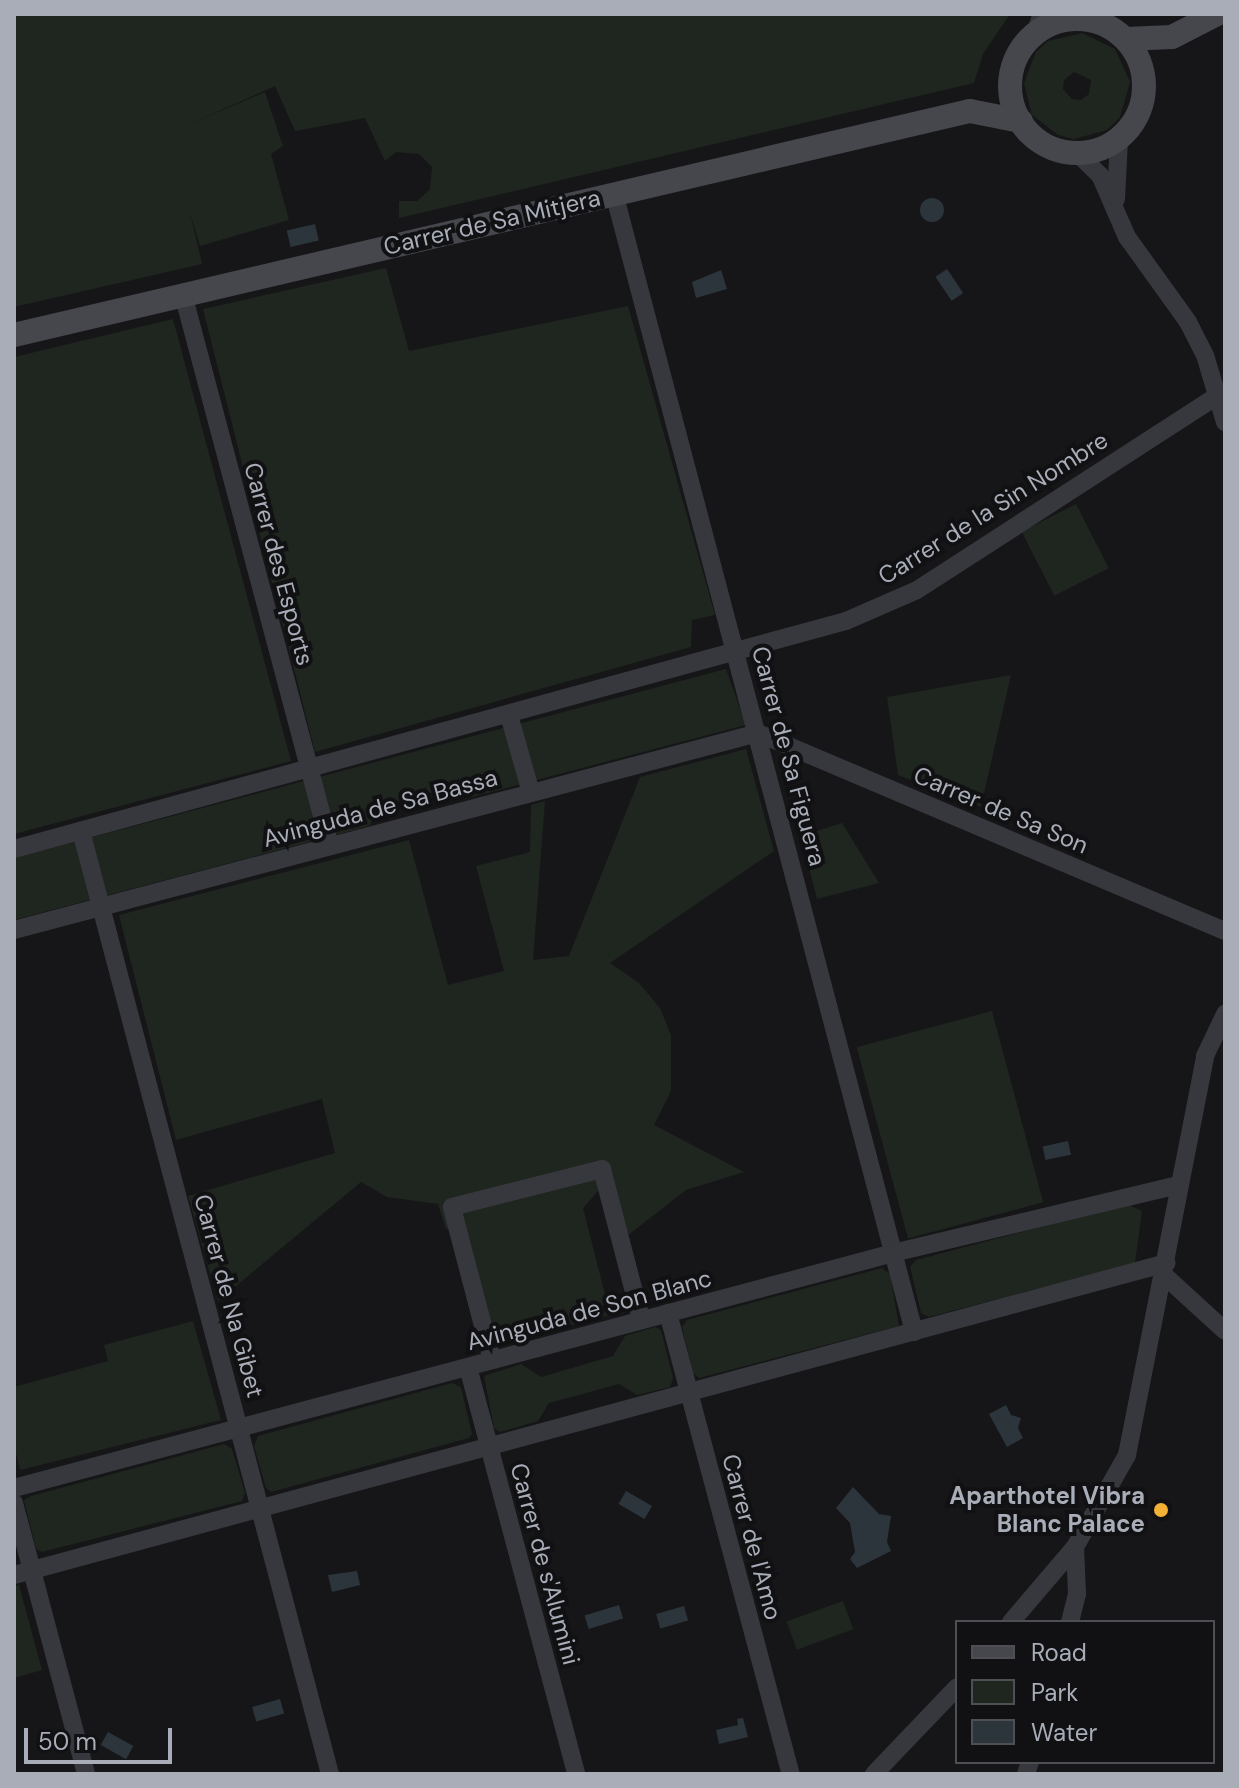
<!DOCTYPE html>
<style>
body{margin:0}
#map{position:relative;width:1239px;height:1788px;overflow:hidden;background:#161618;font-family:"DM Sans",sans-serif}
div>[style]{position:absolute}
.green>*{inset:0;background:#1e261f;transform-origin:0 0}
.water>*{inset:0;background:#2c353c;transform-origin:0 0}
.round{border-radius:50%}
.street>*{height:18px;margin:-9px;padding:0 9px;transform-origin:9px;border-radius:9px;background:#37383d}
.secondary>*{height:24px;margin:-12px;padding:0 12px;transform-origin:12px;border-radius:12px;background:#45474d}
.secondary>.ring{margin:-12px;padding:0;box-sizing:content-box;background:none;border:24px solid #45474d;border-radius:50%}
.dots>*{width:22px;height:22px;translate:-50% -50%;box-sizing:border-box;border:4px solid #111113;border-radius:50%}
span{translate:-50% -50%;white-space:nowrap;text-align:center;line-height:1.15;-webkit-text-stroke:8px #111113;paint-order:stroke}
.street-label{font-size:24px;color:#a8adb8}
.poi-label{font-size:24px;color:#a8adb8;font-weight:700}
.right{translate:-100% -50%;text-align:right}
.frame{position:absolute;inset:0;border:16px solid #a8adb8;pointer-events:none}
.legend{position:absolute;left:955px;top:1620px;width:260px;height:144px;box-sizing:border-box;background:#111113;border:2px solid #4d4f55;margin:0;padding:10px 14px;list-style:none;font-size:24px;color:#a8adb8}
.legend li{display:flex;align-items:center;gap:16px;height:40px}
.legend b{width:40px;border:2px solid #4d4f55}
.scale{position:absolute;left:24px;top:1728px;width:148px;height:36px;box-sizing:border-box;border:4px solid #a8adb8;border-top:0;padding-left:10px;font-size:24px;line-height:28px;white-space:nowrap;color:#a8adb8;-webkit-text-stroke:6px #111113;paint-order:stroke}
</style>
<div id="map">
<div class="green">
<i style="clip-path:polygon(14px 14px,1010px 14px,983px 54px,974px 83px,399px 218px,399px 201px,417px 201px,430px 189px,432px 167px,419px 154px,396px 152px,385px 161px,365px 118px,295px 131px,275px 86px,190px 124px,265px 92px,283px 146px,271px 154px,289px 220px,200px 246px,190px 213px,202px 264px,14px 307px)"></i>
<i style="clip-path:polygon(evenodd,1082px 33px,1115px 49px,1130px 82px,1120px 117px,1107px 130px,1074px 139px,1058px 135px,1032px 115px,1024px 83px,1036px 52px,1048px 41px,1082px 33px,1074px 72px,1091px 80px,1089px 94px,1081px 100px,1072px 99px,1063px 89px,1064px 80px,1074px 72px)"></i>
<i style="clip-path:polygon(386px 268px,409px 351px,628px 306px,715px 615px,692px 620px,691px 647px,315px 752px,203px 309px)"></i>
<i style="clip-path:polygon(173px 319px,291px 761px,14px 834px,14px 357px)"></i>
<i style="left:1076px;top:504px;width:72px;height:61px;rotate:63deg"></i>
<i style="clip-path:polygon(726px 669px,746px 725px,472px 797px,456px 787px,381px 805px,369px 826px,14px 920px,14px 858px)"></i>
<i style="clip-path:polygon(1011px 675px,981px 807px,898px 775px,887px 697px)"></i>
<i style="clip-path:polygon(746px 749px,774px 851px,610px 963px,639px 983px,660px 1008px,671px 1035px,671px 1091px,654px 1125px,744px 1172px,686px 1190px,627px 1236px,600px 1189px,583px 1208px,605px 1294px,630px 1302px,631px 1309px,495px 1346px,464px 1228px,446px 1229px,438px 1204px,387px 1197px,361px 1182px,218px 1301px,188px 1196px,335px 1153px,322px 1099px,176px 1140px,119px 915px,409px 840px,448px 985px,504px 971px,476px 866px,530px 852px,531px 805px,545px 801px,533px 960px,569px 956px,640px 777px)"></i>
<i style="clip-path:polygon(842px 823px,879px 883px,817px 899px,801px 836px)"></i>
<i style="left:992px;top:1011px;width:198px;height:140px;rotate:75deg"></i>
<i style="clip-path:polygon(1127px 1204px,1142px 1211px,1135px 1263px,929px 1317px,921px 1313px,910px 1267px,916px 1260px)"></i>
<i style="clip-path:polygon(882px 1268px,890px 1274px,899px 1326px,699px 1378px,693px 1373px,682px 1327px,687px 1320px)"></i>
<i style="clip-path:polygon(193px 1321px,221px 1420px,20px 1470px,14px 1445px,14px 1387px,108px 1361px,104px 1345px)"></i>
<i style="clip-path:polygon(655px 1327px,661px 1330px,673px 1378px,670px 1387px,637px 1395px,619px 1384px,549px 1403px,538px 1421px,500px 1432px,494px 1428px,484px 1376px,521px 1364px,541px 1377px,613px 1356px,625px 1336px)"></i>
<i style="clip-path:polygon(452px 1383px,461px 1387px,472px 1434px,469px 1438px,271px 1492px,266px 1488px,254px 1446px,258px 1436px)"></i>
<i style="clip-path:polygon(224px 1444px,232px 1449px,245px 1493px,242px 1501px,42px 1552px,36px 1549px,24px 1500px,31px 1496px)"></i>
<i style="clip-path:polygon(19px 1585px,42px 1670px,14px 1678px,14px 1586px)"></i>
<i style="left:843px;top:1601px;width:30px;height:60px;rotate:70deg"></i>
</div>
<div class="water">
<i class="round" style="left:920px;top:198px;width:24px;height:24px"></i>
<i style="left:315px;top:224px;width:17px;height:29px;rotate:77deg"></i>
<i style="left:947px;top:269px;width:29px;height:14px;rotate:56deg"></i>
<i style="clip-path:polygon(721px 270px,727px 289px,696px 298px,692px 282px)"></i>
<i style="left:1068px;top:1141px;width:14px;height:26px;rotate:78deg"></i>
<i style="clip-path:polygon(1006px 1405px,1011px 1415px,1021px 1418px,1018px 1428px,1023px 1438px,1007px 1447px,989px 1414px)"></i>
<i style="clip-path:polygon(853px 1487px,879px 1514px,891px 1516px,887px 1542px,891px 1551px,857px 1568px,850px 1559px,855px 1552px,850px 1523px,836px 1508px)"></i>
<i style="left:626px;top:1491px;width:30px;height:15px;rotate:30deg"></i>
<i style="clip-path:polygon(357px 1571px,360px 1585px,332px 1592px,328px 1575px)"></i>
<i style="left:619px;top:1605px;width:14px;height:36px;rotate:73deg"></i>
<i style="left:684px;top:1606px;width:15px;height:29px;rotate:74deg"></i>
<i style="left:280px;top:1699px;width:15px;height:29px;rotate:74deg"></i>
<i style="clip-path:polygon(743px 1718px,748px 1737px,719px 1744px,716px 1730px,738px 1725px,737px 1719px)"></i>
<i style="left:108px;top:1732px;width:29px;height:15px;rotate:29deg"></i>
</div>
<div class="street">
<i style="left:1082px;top:14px;width:9px;rotate:41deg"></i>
<i style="left:1035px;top:34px;width:21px;rotate:-71deg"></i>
<i style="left:1077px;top:153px;width:32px;rotate:44deg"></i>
<i style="left:1100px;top:175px;width:68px;rotate:66.5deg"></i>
<i style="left:1127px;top:237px;width:105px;rotate:54.3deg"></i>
<i style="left:1188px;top:322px;width:37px;rotate:63deg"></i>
<i style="left:1205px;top:355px;width:70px;rotate:73.4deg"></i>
<i style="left:614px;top:193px;width:1178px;rotate:75.24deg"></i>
<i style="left:1116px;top:199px;width:60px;rotate:-87.1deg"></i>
<i style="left:183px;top:294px;width:571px;rotate:75.09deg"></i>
<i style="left:509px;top:715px;width:81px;rotate:74.2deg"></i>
<i style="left:81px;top:831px;width:975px;rotate:75.21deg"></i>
<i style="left:14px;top:849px;width:863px;rotate:-15.33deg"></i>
<i style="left:846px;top:621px;width:77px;rotate:-23.6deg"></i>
<i style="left:917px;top:590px;width:359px;rotate:-32.9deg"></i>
<i style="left:14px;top:930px;width:770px;rotate:-14.83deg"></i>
<i style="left:758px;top:733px;width:507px;rotate:22.98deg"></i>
<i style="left:1165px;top:1276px;width:81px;rotate:42.5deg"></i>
<i style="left:668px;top:1313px;width:477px;rotate:75.1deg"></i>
<i style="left:492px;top:1360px;width:158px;rotate:-104.7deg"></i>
<i style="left:452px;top:1207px;width:155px;rotate:-14.2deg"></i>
<i style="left:602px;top:1169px;width:155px;rotate:75.4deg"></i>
<i style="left:468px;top:1367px;width:421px;rotate:75.1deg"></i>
<i style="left:14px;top:1488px;width:914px;rotate:-14.96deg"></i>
<i style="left:897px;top:1252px;width:289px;rotate:-13.4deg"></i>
<i style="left:14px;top:1503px;width:280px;rotate:75.1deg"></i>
<i style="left:14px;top:1575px;width:1194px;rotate:-15.15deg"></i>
<i style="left:1011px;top:1622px;width:99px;rotate:-49.5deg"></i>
<i style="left:1075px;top:1547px;width:106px;rotate:-60.5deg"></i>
<i style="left:1127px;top:1455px;width:407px;rotate:-78.9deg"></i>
<i style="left:1205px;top:1056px;width:47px;rotate:-64.5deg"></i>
<i style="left:1070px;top:1622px;width:29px;rotate:-76deg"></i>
<i style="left:1077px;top:1594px;width:47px;rotate:-92.4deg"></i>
<i style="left:874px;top:1774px;width:120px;rotate:-46.3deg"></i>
<i style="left:1026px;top:1774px;width:13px;rotate:-72deg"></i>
</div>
<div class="secondary">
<i class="ring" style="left:1010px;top:19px;width:110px;height:110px"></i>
<i style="left:1126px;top:39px;width:46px;rotate:-2.5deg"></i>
<i style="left:1172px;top:37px;width:51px;rotate:-27.1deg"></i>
<i style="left:14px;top:335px;width:982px;rotate:-13.19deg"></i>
<i style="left:970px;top:111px;width:52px;rotate:11.1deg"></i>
</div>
<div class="dots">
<i style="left:1161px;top:1510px;background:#f2b134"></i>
</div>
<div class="street-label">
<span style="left:492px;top:222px;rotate:-13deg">Carrer de Sa Mitjera</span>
<span style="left:993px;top:508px;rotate:-32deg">Carrer de la Sin Nombre</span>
<span style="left:279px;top:564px;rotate:75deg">Carrer des Esports</span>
<span style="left:789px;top:756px;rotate:75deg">Carrer de Sa Figuera</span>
<span style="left:380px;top:808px;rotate:-15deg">Avinguda de Sa Bassa</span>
<span style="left:1001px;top:810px;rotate:23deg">Carrer de Sa Son</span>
<span style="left:229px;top:1296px;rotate:75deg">Carrer de Na Gibet</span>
<span style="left:589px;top:1310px;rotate:-15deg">Avinguda de Son Blanc</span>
<span style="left:752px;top:1537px;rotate:75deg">Carrer de l'Amo</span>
<span style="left:545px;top:1564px;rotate:75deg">Carrer de s'Alumini</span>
</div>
<div class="poi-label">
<span class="right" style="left:1145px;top:1510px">Aparthotel Vibra<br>Blanc Palace</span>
</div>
<div class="frame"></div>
<ul class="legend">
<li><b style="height:10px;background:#45474d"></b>Road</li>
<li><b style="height:22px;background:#1e261f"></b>Park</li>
<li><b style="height:22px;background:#2c353c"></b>Water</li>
</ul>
<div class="scale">50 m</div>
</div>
